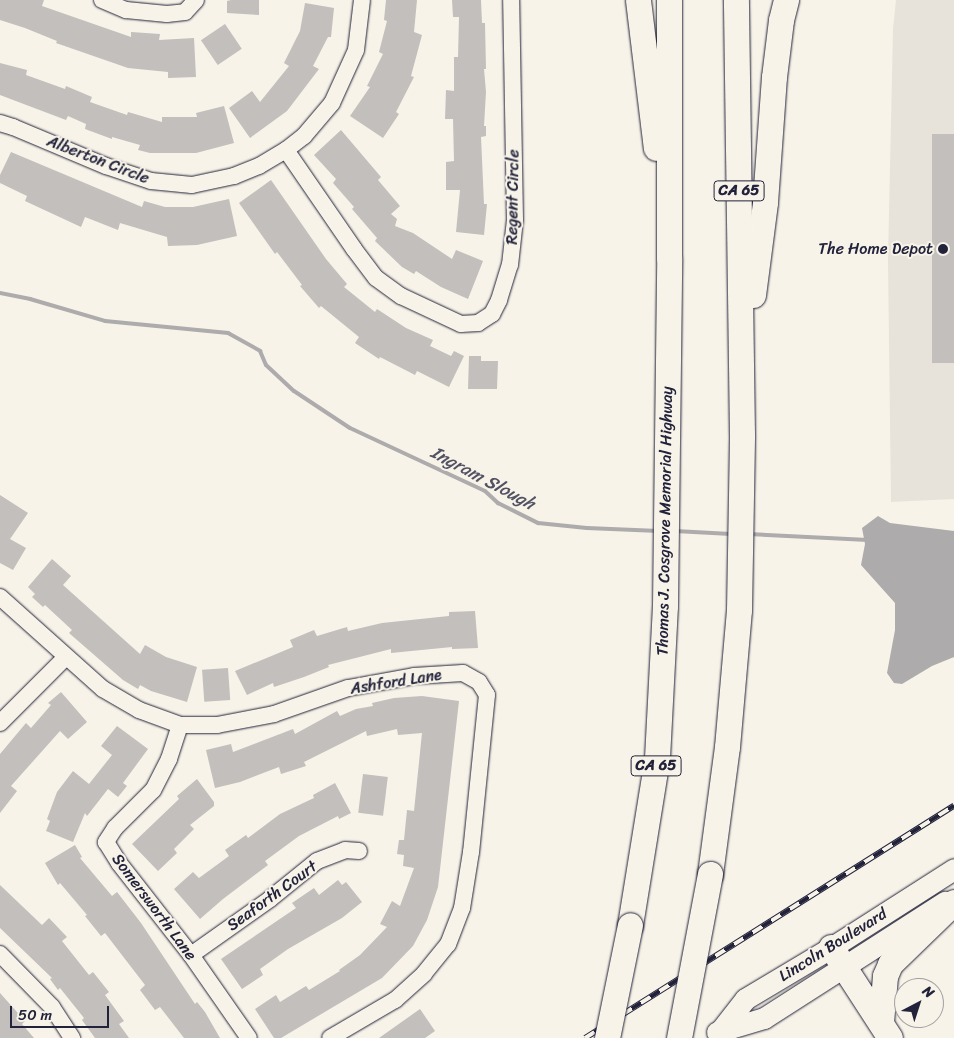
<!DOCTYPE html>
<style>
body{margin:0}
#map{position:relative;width:954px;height:1038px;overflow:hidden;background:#f7f3e8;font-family:Sriracha,sans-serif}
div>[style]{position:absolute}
.built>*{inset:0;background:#e7e3db}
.water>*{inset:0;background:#aeabad}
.stream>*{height:4px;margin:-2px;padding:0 2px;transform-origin:2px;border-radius:2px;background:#aeabad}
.building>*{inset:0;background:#c2bfbd;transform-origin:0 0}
.roads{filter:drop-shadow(0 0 1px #22223b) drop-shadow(0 0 1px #22223b)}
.minor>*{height:16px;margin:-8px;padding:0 8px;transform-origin:8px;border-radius:8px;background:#f7f3e8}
.major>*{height:21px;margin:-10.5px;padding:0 10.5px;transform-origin:10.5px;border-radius:10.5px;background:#f7f3e8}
.highway>*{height:25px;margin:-12.5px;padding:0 12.5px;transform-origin:12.5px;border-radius:12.5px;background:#f7f3e8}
.rail>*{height:5.5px;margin-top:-2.75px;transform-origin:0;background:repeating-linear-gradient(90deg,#f7f3e8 0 11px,#22223b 0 22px);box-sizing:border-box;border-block:1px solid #22223b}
.bridges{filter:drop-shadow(0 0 1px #22223b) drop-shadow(0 0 1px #22223b)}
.highway-bridge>*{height:25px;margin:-12.5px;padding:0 12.5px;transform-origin:12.5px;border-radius:12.5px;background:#f7f3e8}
.dots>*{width:14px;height:14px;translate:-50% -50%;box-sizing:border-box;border:2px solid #f7f3e8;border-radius:50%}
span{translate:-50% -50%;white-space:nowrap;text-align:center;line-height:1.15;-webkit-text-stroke:4px #f7f3e8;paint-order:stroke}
.shield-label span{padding:1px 4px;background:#f7f3e8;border:1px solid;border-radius:4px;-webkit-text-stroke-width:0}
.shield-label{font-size:15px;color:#22223b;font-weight:700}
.street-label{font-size:16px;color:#22223b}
.poi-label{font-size:16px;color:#22223b}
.right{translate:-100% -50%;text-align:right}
.water-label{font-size:18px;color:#535263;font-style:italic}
.north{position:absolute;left:894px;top:978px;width:50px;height:50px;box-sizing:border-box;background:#f7f3e8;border:1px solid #a29fa3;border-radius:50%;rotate:40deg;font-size:14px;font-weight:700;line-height:20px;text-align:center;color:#22223b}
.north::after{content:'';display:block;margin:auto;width:18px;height:22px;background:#22223b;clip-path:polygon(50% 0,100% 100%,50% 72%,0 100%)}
.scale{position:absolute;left:10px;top:1006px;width:99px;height:22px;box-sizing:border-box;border:2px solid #22223b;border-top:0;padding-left:6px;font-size:15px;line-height:18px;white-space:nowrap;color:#22223b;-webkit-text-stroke:4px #f7f3e8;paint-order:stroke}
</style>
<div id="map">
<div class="built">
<i style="clip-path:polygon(896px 0,954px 0,954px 499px,891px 502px,888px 260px,893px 29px)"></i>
</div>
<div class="water">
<i style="clip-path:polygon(878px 516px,890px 523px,954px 531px,954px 657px,932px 666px,902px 684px,894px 683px,887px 673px,895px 630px,895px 603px,861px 565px,865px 544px,862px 528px)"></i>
</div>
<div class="stream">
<i style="left:0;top:293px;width:31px;rotate:11deg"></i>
<i style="left:30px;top:299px;width:78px;rotate:16.3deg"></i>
<i style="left:105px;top:321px;width:124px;rotate:5.6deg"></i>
<i style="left:228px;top:333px;width:37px;rotate:29deg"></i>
<i style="left:260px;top:351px;width:15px;rotate:67deg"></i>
<i style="left:266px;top:365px;width:38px;rotate:43deg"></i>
<i style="left:294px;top:391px;width:67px;rotate:33.5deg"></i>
<i style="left:350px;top:428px;width:149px;rotate:25deg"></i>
<i style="left:485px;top:491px;width:18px;rotate:43deg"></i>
<i style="left:498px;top:503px;width:45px;rotate:26.6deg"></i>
<i style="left:538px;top:523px;width:49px;rotate:5.8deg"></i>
<i style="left:587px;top:528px;width:72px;rotate:2.4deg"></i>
<i style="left:675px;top:531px;width:56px;rotate:3.1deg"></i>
<i style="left:748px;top:534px;width:120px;rotate:2.9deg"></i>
</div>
<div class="building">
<i style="clip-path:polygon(0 0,44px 0,42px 6px,131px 37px,131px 32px,160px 34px,159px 40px,194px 38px,196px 77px,168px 78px,168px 72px,128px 68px,56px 43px,57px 41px,25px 28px,0 20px)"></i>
<i style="clip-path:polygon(231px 0,259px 0,259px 15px,227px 13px,227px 1px)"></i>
<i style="clip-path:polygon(386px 0,417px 0,414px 32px,422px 35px,411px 76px,414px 77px,396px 112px,399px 114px,383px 138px,350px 116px,370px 87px,367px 86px,383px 54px,379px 52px,387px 21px,384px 20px)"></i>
<i style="clip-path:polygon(452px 0,481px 0,482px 23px,485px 23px,486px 69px,484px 69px,486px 92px,484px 126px,486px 126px,486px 136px,481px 137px,484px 204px,487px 204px,484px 235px,456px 232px,460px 190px,446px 190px,446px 162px,454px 161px,453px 119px,445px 119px,446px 90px,454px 91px,454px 57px,458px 57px,459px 17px,453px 17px)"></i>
<i style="clip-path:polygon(305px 3px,334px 8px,331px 37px,328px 37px,313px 66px,319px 69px,287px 111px,250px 138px,229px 108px,252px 91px,260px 102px,289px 66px,284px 63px,300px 31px)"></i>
<i style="left:225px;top:24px;width:30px;height:29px;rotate:56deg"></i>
<i style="clip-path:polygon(0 63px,27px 70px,26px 75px,65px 89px,66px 86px,92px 97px,90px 102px,127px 115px,128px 112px,162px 122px,162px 117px,197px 117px,196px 113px,224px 106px,234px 143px,196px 153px,150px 153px,138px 150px,140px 145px,112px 137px,112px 139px,85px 129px,86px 124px,68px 116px,66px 120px,0 95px)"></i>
<i style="clip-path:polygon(341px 130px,381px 177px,378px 180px,400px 206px,391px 214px,397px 219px,395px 226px,413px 233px,452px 259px,456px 250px,483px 261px,468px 299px,441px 287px,416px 271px,414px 274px,402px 267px,375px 241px,377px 238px,352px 209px,354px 207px,333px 183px,336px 179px,314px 155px)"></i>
<i style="left:932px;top:134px;width:22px;height:229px"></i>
<i style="clip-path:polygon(11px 152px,142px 207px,144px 201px,165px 207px,193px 207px,229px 199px,237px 236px,197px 245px,168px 246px,167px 237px,120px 223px,118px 230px,85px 217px,81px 227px,25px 201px,27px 196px,0 183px,0 175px)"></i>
<i style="clip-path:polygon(271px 180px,326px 259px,347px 284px,344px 287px,375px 312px,377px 309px,406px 328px,433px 340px,430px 346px,451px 356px,454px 351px,464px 356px,449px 387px,417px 371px,415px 375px,380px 357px,379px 359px,355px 343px,359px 337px,321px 306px,319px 308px,300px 286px,302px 285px,277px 252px,275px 254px,239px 203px)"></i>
<i style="clip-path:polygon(469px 356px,481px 356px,481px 361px,498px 361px,497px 389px,468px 389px)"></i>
<i style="clip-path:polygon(0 495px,28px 513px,10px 539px,26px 548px,13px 570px,0 563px)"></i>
<i style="clip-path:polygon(52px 559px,71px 576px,63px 585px,140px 654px,145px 645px,166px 657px,197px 667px,187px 702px,151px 691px,140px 685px,138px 689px,123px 680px,69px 633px,72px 630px,45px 605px,43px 607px,32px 597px,35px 594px,28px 587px)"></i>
<i style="clip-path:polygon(475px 611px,478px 648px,452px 649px,452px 647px,391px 653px,391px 649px,328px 665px,329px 667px,304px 677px,274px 687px,273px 683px,247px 695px,235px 671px,293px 647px,290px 640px,314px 630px,317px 636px,347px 627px,348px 631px,382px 623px,449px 616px,449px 612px)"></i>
<i style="left:228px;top:668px;width:32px;height:26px;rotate:86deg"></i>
<i style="clip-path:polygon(61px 692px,87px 722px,68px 739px,60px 731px,11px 786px,17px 791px,0 813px,0 754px,26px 723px,31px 728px,51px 705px,48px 703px)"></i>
<i style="clip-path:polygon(422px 696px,459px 701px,438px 887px,427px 920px,413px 946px,382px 978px,281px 1038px,274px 1038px,255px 1009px,276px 995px,280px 1002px,306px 986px,309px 990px,340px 971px,339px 970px,360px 955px,387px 927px,380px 924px,392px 901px,400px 906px,414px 868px,403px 866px,404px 855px,397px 854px,399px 840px,404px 840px,407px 810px,414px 811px,422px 733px,398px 735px,397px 729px,367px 736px,366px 731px,304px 762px,306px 766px,281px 774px,279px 767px,240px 782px,215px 788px,206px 750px,231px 744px,233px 752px,293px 729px,295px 734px,337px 711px,340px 716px,356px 709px,373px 706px,372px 703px,394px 698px)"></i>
<i style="clip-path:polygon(117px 726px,148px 749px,123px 783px,127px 786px,118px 797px,108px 789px,87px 816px,85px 813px,73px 842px,46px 831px,50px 821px,47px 819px,57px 792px,73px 771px,89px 784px,112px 755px,101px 746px)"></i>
<i style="left:363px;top:774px;width:25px;height:39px;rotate:7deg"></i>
<i style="clip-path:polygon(197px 779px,214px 802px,214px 806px,190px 825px,194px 829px,174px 849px,177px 853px,158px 871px,132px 844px,179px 799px,177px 796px)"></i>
<i style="clip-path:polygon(335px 783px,351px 813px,339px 819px,338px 816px,299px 836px,265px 861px,268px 865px,223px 899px,200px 919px,174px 889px,193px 872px,199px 878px,229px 856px,225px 850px,246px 835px,248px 838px,280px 814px,314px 798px,313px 795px)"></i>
<i style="clip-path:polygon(75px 845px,82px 857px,80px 858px,112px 896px,117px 892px,141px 923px,195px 1004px,197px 1002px,205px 1012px,220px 1038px,184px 1038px,160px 1007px,155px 1010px,140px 990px,145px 985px,105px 933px,101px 936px,85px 916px,87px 915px,60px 883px,58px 885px,45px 863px)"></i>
<i style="clip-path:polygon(338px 880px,342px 885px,346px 882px,362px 902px,342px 918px,288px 949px,260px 969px,263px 975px,242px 989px,221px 959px,296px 908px,292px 903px,314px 888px,319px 895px)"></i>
<i style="clip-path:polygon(0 885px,42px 925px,49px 918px,67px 937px,62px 941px,89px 975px,93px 972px,109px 992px,105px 995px,124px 1021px,119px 1024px,129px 1038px,95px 1038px,82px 1020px,84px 1018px,60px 988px,58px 990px,50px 979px,52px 978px,0 928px)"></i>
<i style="clip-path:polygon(0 993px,25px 1021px,22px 1024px,34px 1038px,0 1038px)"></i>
<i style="clip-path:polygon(420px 1009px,435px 1031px,425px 1038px,379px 1038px)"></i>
</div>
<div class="roads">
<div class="minor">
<i style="left:102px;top:0;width:26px;rotate:23deg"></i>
<i style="left:126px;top:10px;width:41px;rotate:5.6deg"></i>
<i style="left:167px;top:14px;width:18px;rotate:-6deg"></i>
<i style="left:185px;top:12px;width:16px;rotate:-47deg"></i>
<i style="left:0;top:123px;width:14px;rotate:17deg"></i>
<i style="left:13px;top:127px;width:101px;rotate:22.8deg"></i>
<i style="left:106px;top:166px;width:47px;rotate:18.4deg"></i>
<i style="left:151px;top:181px;width:41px;rotate:5.6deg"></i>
<i style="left:192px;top:185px;width:43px;rotate:-12.1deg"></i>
<i style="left:234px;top:176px;width:27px;rotate:-22deg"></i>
<i style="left:259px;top:166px;width:31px;rotate:-31deg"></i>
<i style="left:286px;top:150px;width:23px;rotate:-38deg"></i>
<i style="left:304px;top:136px;width:43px;rotate:-49.7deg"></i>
<i style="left:332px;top:103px;width:58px;rotate:-65.6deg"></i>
<i style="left:356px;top:50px;width:50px;rotate:-83.2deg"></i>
<i style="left:286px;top:150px;width:120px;rotate:55.5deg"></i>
<i style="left:354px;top:249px;width:36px;rotate:53deg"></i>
<i style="left:376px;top:278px;width:31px;rotate:36deg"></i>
<i style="left:401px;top:296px;width:66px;rotate:25deg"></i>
<i style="left:461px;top:324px;width:17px;rotate:-3deg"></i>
<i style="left:478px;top:323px;width:17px;rotate:-33deg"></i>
<i style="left:492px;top:314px;width:16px;rotate:-63deg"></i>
<i style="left:499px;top:300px;width:37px;rotate:-73deg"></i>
<i style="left:510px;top:265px;width:45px;rotate:-83.7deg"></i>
<i style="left:515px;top:220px;width:220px;rotate:-91deg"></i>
<i style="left:0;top:597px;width:138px;rotate:41.8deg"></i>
<i style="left:103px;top:689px;width:42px;rotate:30.3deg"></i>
<i style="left:139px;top:710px;width:44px;rotate:20.1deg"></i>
<i style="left:180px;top:725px;width:37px"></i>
<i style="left:217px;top:725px;width:58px;rotate:-10.9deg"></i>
<i style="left:274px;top:714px;width:78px;rotate:-19.4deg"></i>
<i style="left:348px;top:688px;width:67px;rotate:-10.3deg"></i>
<i style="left:414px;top:676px;width:49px;rotate:-3.5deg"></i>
<i style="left:463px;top:673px;width:18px;rotate:29deg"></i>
<i style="left:479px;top:682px;width:15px;rotate:58deg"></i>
<i style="left:487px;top:695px;width:158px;rotate:95.8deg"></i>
<i style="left:471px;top:852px;width:57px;rotate:99.1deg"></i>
<i style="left:462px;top:908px;width:39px;rotate:111deg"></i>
<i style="left:448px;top:944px;width:38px;rotate:129deg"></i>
<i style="left:424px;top:974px;width:39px;rotate:138deg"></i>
<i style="left:395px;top:1000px;width:75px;rotate:149.7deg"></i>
<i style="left:0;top:723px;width:92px;rotate:-45deg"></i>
<i style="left:180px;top:725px;width:36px;rotate:108deg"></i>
<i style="left:169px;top:759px;width:35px;rotate:117deg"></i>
<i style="left:153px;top:790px;width:54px;rotate:135deg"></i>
<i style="left:115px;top:828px;width:17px;rotate:123deg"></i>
<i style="left:106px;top:842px;width:25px;rotate:58deg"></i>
<i style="left:119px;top:863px;width:117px;rotate:52deg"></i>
<i style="left:191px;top:955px;width:101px;rotate:55.1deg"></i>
<i style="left:0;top:954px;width:74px;rotate:45.5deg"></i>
<i style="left:52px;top:1007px;width:37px;rotate:57deg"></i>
<i style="left:191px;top:955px;width:97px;rotate:-35.3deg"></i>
<i style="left:270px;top:899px;width:60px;rotate:-39deg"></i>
<i style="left:317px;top:861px;width:30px;rotate:-21deg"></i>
<i style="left:345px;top:850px;width:14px;rotate:4deg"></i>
</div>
<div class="major">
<i style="left:721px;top:1030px;width:39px;rotate:-52deg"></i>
<i style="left:745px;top:999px;width:98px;rotate:-30.8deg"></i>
<i style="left:829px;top:949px;width:148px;rotate:-32.6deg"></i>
<i style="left:717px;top:1032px;width:49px;rotate:-16.6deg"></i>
<i style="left:764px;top:1018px;width:215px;rotate:-32.7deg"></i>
</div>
<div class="highway">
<i style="left:638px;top:0;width:149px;rotate:83.1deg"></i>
<i style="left:753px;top:295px;width:94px;rotate:-82.6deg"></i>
<i style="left:765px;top:202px;width:125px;rotate:-85.9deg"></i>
<i style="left:774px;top:77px;width:57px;rotate:-83deg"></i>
<i style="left:781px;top:20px;width:21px;rotate:-76deg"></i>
<i style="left:710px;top:874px;width:128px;rotate:-82.4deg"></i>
<i style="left:727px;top:747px;width:138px;rotate:-85deg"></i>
<i style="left:739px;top:610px;width:175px;rotate:-89deg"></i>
<i style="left:742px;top:435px;width:435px;rotate:-90.8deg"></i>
<i style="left:630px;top:925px;width:169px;rotate:-80.8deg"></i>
<i style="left:657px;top:758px;width:152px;rotate:-87deg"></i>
<i style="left:665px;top:606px;width:348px;rotate:-89.3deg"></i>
<i style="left:669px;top:258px;width:258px;rotate:-90deg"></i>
<i style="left:831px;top:947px;width:108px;rotate:57deg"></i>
<i style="left:881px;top:1022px;width:46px;rotate:-85deg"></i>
<i style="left:885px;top:976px;width:13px;rotate:-67deg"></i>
<i style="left:890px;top:964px;width:89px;rotate:-44.1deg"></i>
</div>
</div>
<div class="rail">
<i style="left:585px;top:1038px;width:436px;rotate:-32.2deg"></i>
</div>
<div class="bridges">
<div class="highway-bridge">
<i style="left:607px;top:1038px;width:115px;rotate:-78.5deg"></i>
<i style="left:679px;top:1038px;width:167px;rotate:-79.3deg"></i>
</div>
</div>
<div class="dots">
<i style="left:943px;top:249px;background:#22223b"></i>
</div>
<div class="shield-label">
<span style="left:739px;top:191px">CA 65</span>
<span style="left:656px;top:766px">CA 65</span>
</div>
<div class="street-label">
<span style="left:98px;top:160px;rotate:21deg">Alberton Circle</span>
<span style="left:513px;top:197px;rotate:-89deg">Regent Circle</span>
<span style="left:665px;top:521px;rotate:-89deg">Thomas J. Cosgrove Memorial Highway</span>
<span style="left:396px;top:682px;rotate:-9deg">Ashford Lane</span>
<span style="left:272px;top:896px;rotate:-36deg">Seaforth Court</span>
<span style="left:154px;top:907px;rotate:53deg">Somersworth Lane</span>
<span style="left:833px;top:945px;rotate:-32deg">Lincoln Boulevard</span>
</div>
<div class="poi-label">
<span class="right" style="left:933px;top:249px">The Home Depot</span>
</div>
<div class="water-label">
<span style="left:483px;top:478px;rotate:28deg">Ingram Slough</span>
</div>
<div class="north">N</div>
<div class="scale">50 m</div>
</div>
